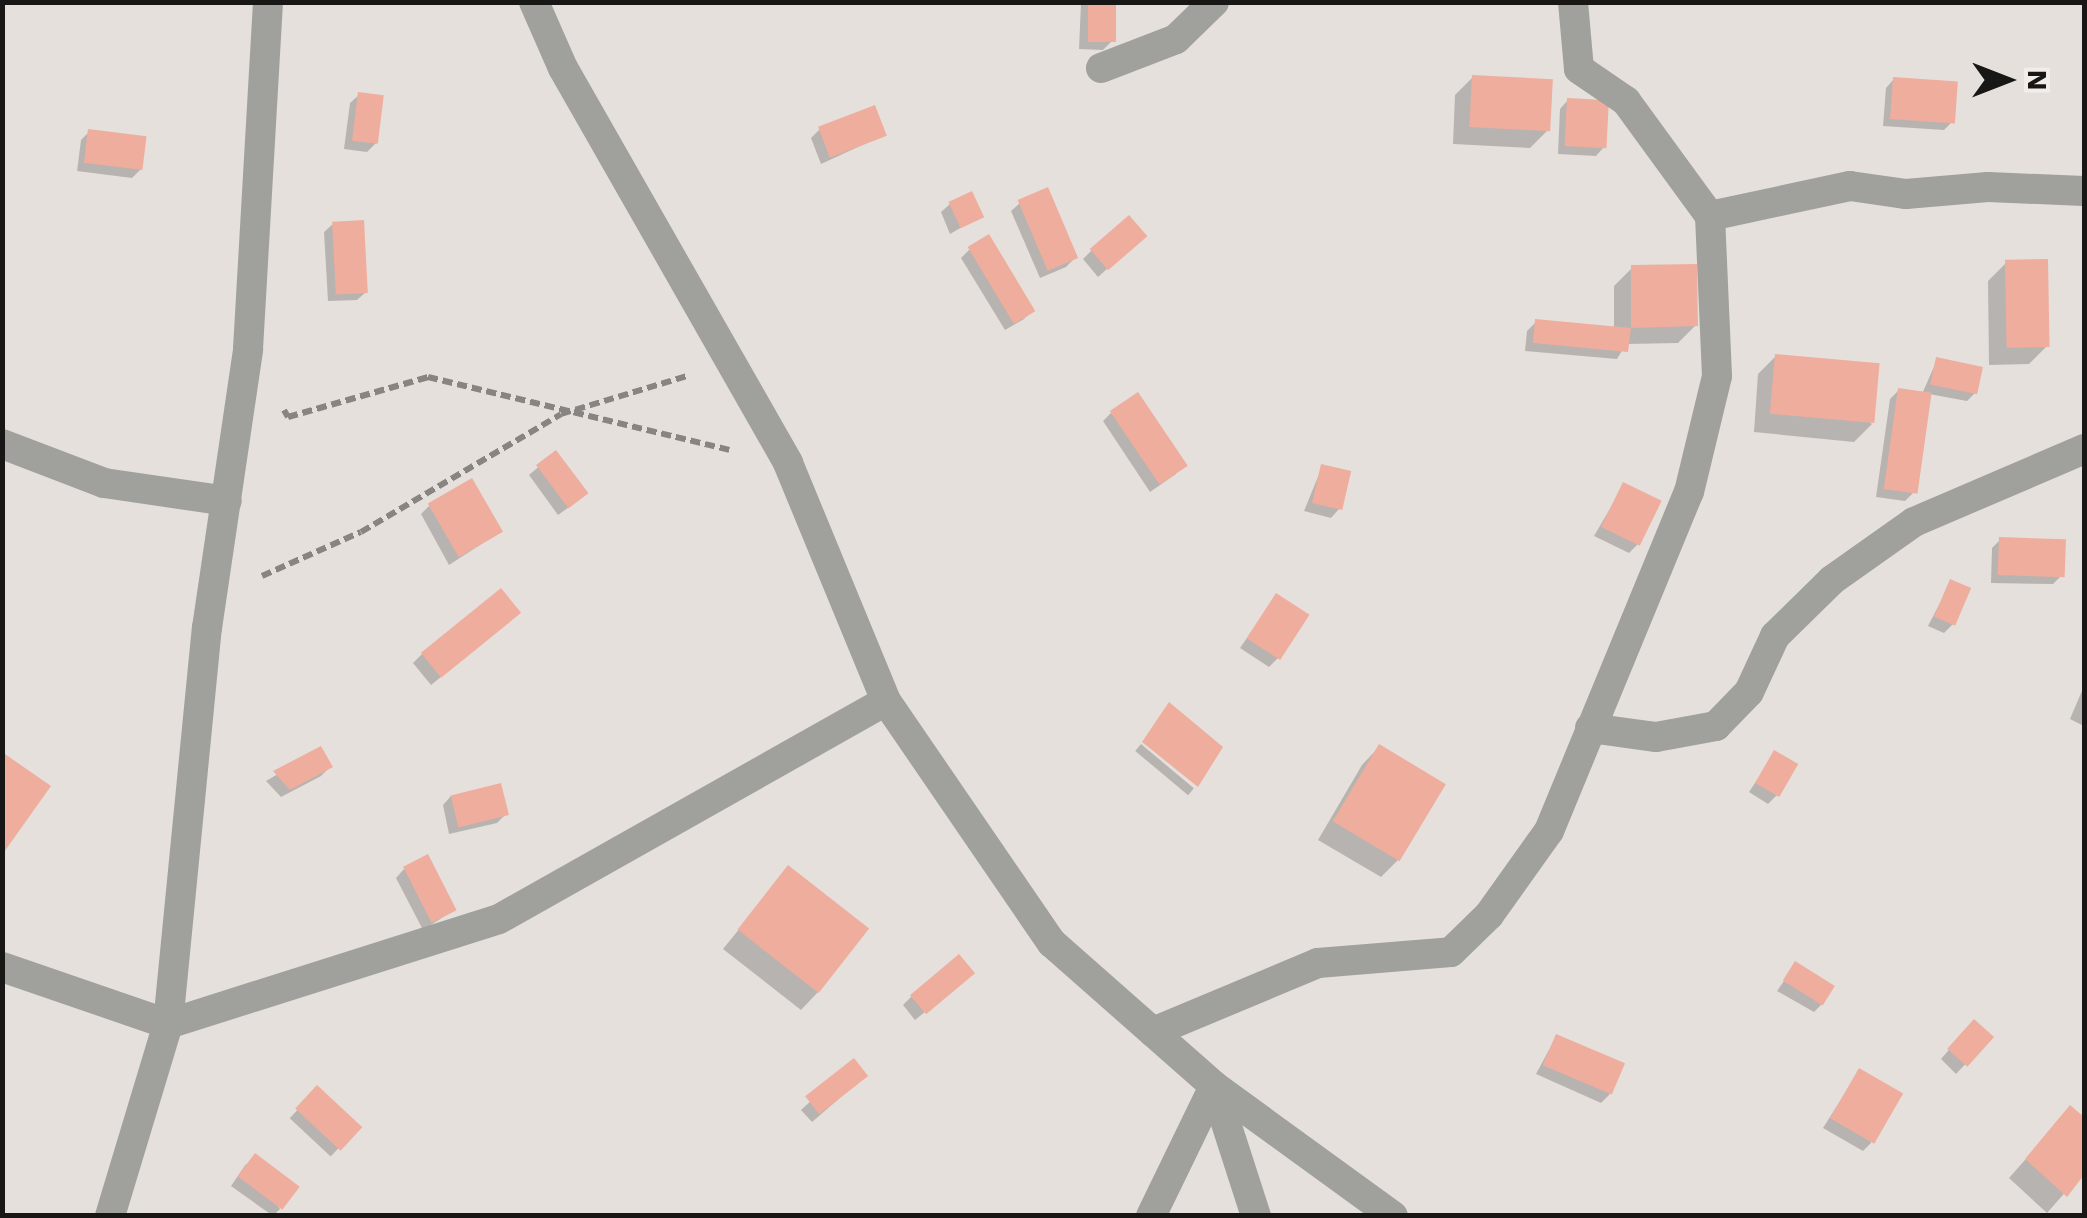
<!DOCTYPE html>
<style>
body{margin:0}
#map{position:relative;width:2087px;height:1218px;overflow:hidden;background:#e5e0dc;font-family:"Work Sans",sans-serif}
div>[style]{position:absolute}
.shadow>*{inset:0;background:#0003;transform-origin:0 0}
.building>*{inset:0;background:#efad9e;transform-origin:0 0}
.path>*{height:6px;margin-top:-3px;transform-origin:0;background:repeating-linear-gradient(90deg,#878481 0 10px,transparent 0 15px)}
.minor>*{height:30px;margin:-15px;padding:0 15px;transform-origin:15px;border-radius:15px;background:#a0a09d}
span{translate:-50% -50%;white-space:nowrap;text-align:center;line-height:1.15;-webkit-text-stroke:8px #f2ede9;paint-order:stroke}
.frame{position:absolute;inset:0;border:5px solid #181715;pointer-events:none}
.north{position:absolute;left:1957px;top:30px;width:100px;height:100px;-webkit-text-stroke:8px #f2ede9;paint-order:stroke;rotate:90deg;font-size:28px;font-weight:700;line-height:40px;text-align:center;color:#181715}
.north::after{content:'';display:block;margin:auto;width:35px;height:45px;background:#181715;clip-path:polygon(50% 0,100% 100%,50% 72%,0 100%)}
</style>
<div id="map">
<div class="shadow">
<i style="clip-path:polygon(1114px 2px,1112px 41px,1103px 50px,1079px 49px,1081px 3px)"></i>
<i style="clip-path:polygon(1473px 77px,1548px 130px,1530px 148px,1453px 144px,1455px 95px)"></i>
<i style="clip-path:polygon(1894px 79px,1953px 121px,1944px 130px,1883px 126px,1886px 88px)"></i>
<i style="clip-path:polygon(359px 95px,376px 143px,367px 152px,344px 149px,350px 103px)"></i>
<i style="clip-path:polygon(1568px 100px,1604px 147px,1596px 156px,1558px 154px,1560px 109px)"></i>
<i style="clip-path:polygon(820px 129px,884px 135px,821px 164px,811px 138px)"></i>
<i style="clip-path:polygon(89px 132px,141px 169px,132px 178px,77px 171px,81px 140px)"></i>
<i style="clip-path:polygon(1020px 203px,1075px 258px,1066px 267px,1040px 278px,1011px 211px)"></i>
<i style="clip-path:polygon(950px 204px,981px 216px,950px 234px,941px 212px)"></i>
<i style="clip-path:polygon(333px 224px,366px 292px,357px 300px,328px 301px,324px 232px)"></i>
<i style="clip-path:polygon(1135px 244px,1098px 277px,1083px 259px,1091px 251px)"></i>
<i style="clip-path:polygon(970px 249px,1032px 310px,1024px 319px,1005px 330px,961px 258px)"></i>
<i style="clip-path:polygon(2006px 263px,2047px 346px,2029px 364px,1989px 365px,1988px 281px)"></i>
<i style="clip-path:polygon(1632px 268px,1696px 325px,1678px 343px,1626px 344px,1617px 359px,1525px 351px,1527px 331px,1536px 322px,1614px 329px,1614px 286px)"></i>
<i style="clip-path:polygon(1776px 356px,1872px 424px,1854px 442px,1754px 432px,1758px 374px)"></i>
<i style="clip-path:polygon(1937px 360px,1976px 392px,1967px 401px,1929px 394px,1914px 492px,1905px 501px,1876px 497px,1890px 399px,1899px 390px,1922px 394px)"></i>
<i style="clip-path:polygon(1111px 413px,1176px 474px,1150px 492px,1103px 421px)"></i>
<i style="clip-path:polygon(555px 453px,576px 502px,558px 515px,529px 475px)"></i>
<i style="clip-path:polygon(1322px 467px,1339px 509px,1331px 518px,1304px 511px)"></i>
<i style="clip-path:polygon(1624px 485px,1638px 544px,1629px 553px,1594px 536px)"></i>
<i style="clip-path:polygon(429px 506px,500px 532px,449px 565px,421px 514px)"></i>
<i style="clip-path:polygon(2000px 540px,2062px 575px,2053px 584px,1991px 583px,1992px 548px)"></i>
<i style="clip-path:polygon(1951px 582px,1953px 624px,1944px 633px,1928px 626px)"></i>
<i style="clip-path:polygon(1276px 596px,1278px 658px,1269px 667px,1240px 648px)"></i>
<i style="clip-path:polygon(509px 622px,431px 685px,413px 663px,422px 654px)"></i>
<i style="clip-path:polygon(2084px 686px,2084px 726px,2070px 719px)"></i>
<i style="left:1141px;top:744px;width:69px;height:9px;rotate:40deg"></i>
<i style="clip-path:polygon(1379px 747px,1399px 859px,1381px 877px,1318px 840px,1362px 765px)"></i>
<i style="clip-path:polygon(320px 749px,330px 767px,321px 776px,281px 797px,266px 781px)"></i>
<i style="clip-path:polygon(1775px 753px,1777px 795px,1768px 804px,1749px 792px)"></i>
<i style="clip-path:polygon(451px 796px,506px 814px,497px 823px,449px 834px,443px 805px)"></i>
<i style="clip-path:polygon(404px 869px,454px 910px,423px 930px,396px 878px)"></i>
<i style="clip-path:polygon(788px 869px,818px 992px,801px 1010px,723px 949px)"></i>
<i style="clip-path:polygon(1796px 964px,1822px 1004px,1814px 1012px,1777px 991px)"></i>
<i style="clip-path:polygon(963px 981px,915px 1020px,903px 1005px,911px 997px)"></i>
<i style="clip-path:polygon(1966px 1030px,1991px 1037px,1956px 1074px,1941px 1059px)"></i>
<i style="clip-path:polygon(1556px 1037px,1610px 1094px,1601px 1103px,1536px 1074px)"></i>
<i style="clip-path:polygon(854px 1062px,856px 1084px,812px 1122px,801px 1110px)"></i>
<i style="clip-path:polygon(1859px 1071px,1871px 1143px,1863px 1151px,1823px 1128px)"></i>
<i style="left:317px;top:1089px;width:56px;height:40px;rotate:43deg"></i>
<i style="clip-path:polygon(2070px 1109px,2084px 1121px,2084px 1171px,2047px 1213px,2009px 1178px)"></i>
<i style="clip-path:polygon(246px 1164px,280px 1209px,273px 1216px,231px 1186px)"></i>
</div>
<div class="building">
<i style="left:1088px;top:2px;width:28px;height:40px"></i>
<i style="left:1472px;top:75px;width:81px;height:52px;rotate:3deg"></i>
<i style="left:1893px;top:77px;width:65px;height:42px;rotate:4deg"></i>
<i style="left:358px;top:92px;width:26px;height:49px;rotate:7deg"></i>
<i style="left:1567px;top:98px;width:42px;height:48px;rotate:3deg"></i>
<i style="left:875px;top:105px;width:33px;height:61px;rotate:69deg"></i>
<i style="left:88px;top:129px;width:59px;height:34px;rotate:7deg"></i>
<i style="left:1048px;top:187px;width:77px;height:33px;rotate:67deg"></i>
<i style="left:972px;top:191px;width:29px;height:26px;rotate:65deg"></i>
<i style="left:1129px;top:215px;width:28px;height:52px;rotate:49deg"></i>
<i style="left:364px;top:220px;width:73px;height:32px;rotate:87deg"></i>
<i style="left:989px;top:234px;width:90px;height:25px;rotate:59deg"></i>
<i style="left:2048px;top:259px;width:88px;height:43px;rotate:89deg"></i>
<i style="clip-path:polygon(1697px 264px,1698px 326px,1631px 328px,1628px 352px,1533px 343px,1535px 319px,1631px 328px,1631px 265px)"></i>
<i style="left:1775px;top:354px;width:105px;height:60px;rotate:5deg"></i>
<i style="left:1936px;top:357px;width:48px;height:28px;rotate:12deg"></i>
<i style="left:1898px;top:388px;width:34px;height:102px;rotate:8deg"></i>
<i style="left:1138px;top:392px;width:89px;height:34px;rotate:56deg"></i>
<i style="left:556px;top:450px;width:54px;height:25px;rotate:53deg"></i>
<i style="left:1321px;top:464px;width:31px;height:40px;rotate:13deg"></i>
<i style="left:472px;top:478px;width:62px;height:51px;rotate:60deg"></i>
<i style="left:1623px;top:482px;width:43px;height:50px;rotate:26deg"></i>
<i style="left:1999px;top:537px;width:67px;height:38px;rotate:2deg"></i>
<i style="left:1950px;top:579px;width:23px;height:41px;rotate:23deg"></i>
<i style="left:501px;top:588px;width:32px;height:103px;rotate:51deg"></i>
<i style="left:1276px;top:593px;width:40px;height:54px;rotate:33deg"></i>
<i style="clip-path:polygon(1169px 702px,1223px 747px,1198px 787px,1142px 742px)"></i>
<i style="left:1379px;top:744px;width:78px;height:90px;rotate:31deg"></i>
<i style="clip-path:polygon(321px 746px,333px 767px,290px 790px,273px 771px)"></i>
<i style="left:1774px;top:750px;width:28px;height:38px;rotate:30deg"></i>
<i style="clip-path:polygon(2px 752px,51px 786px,2px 855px)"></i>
<i style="left:501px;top:783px;width:33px;height:52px;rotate:76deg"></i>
<i style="left:428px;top:854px;width:63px;height:28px;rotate:63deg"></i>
<i style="left:788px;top:865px;width:103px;height:82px;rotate:38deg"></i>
<i style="left:959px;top:954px;width:25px;height:64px;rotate:50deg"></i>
<i style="left:1795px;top:961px;width:47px;height:23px;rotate:32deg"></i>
<i style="left:1974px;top:1019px;width:27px;height:40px;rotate:42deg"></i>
<i style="left:1556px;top:1034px;width:75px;height:34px;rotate:23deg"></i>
<i style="left:854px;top:1058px;width:23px;height:62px;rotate:52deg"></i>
<i style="left:1859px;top:1068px;width:51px;height:58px;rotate:30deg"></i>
<i style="left:317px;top:1085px;width:62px;height:32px;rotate:43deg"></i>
<i style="clip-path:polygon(2070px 1105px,2084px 1117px,2084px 1175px,2067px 1197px,2025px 1159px)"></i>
<i style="left:255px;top:1153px;width:56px;height:29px;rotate:37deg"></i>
</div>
<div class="path">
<i style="left:284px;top:410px;width:8px;rotate:60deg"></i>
<i style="left:288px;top:417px;width:146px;rotate:-15.9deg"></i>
<i style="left:428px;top:377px;width:310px;rotate:13.6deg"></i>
<i style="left:262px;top:576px;width:108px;rotate:-24deg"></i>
<i style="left:361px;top:532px;width:232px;rotate:-30.5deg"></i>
<i style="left:561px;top:414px;width:132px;rotate:-16.8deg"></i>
</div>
<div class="minor">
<i style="left:534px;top:2px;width:72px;rotate:66.3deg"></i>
<i style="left:563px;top:68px;width:455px;rotate:60.3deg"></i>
<i style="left:788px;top:463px;width:257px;rotate:67.6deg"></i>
<i style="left:886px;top:701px;width:293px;rotate:55.6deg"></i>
<i style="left:1052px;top:943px;width:216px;rotate:41.4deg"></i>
<i style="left:1214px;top:1086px;width:221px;rotate:36deg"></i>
<i style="left:1573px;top:2px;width:67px;rotate:84.9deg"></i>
<i style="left:1579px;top:69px;width:57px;rotate:34.2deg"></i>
<i style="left:1626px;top:101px;width:142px;rotate:53.9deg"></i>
<i style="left:1101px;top:68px;width:80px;rotate:-21.1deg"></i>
<i style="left:1176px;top:39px;width:53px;rotate:-44.2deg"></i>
<i style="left:2px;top:444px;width:109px;rotate:20.9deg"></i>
<i style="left:104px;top:483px;width:124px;rotate:8.3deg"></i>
<i style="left:1590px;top:728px;width:67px;rotate:7.8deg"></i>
<i style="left:1656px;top:737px;width:61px;rotate:-10.4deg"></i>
<i style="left:1716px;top:726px;width:47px;rotate:-45.9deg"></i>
<i style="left:1749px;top:692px;width:62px;rotate:-65.1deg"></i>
<i style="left:1775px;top:636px;width:80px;rotate:-44.5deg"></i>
<i style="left:1832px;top:580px;width:100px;rotate:-35.3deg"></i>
<i style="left:1914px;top:522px;width:185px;rotate:-23.2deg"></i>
<i style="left:2px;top:967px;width:176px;rotate:19deg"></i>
<i style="left:168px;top:1024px;width:347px;rotate:-17.6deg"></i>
<i style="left:499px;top:919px;width:444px;rotate:-29.4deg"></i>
<i style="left:1153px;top:1032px;width:179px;rotate:-22.7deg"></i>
<i style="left:1318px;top:963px;width:133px;rotate:-4.7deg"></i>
<i style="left:1451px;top:952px;width:53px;rotate:-44.2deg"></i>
<i style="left:1489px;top:915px;width:103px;rotate:-54.5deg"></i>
<i style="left:1549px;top:831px;width:367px;rotate:-67.6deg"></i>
<i style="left:1689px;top:492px;width:119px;rotate:-76.4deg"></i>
<i style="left:1717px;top:376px;width:160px;rotate:-92.5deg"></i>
<i style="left:1710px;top:216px;width:143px;rotate:-12.1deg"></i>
<i style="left:1850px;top:186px;width:57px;rotate:8.1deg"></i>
<i style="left:1906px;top:194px;width:82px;rotate:-4.9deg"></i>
<i style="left:1988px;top:187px;width:96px;rotate:2.4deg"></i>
<i style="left:1214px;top:1086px;width:137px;rotate:72.1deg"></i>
<i style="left:110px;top:1216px;width:201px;rotate:-73.2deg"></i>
<i style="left:168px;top:1024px;width:398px;rotate:-84.4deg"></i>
<i style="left:207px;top:628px;width:282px;rotate:-81.6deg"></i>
<i style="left:248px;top:349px;width:348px;rotate:-86.7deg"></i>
<i style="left:1151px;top:1216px;width:144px;rotate:-64.1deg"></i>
</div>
<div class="frame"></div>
<div class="north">N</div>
</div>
